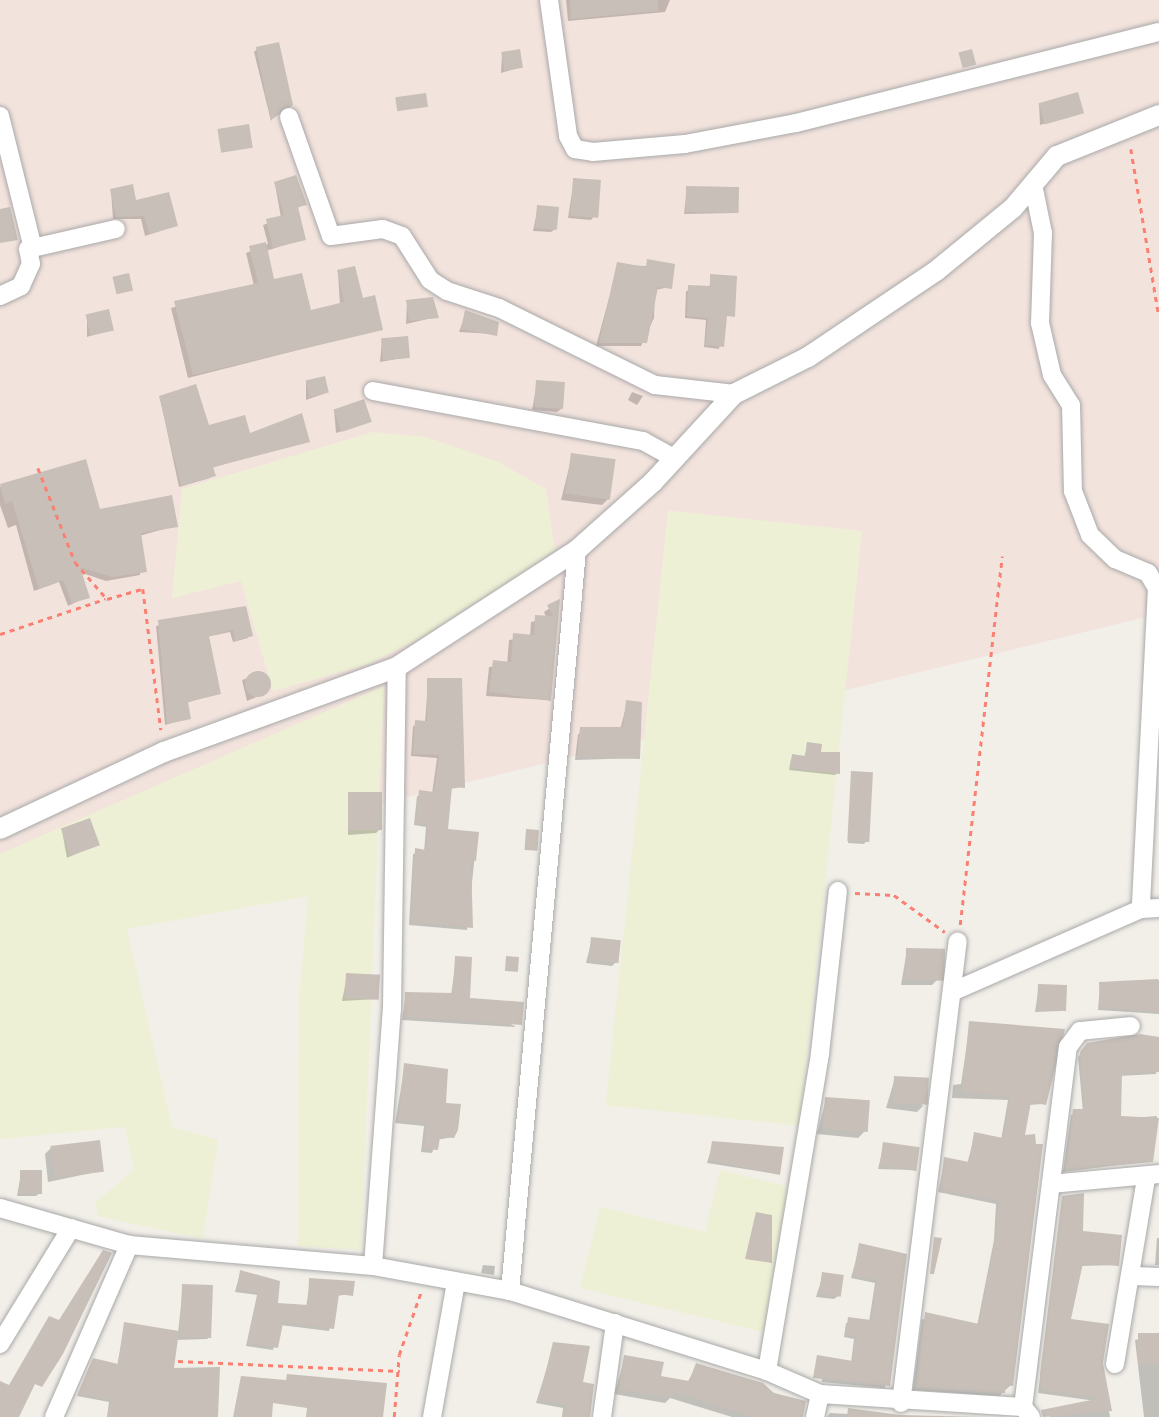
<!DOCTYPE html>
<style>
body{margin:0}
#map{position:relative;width:1159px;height:1417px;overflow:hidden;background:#f2efe9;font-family:"Fira Sans",sans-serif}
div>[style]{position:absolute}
.military>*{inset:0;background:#f3e3dd}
.farmland>*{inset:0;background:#eef0d5;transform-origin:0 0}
.shadow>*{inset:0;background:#0003}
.building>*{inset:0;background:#c7bfb8;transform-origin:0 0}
.round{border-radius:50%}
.path>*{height:2.5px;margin-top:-1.25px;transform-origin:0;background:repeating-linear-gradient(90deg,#fa8072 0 5px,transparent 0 10px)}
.roads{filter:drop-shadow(0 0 2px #a9a9a9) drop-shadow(0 0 2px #a9a9a9)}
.minor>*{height:18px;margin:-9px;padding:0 9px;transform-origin:9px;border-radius:9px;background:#fff}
.tertiary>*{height:20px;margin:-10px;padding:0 10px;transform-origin:10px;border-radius:10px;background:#fff}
span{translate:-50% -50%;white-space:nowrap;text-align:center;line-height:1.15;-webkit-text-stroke:10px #fff;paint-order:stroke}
</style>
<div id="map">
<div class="military">
<i style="clip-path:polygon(0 0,1159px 0,1159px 614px,0 896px)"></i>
</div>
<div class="farmland">
<i style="clip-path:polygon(373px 432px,426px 437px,498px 462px,546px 489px,555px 551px,428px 634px,369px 664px,273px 691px,241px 581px,172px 598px,182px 489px)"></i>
<i style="left:862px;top:531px;width:598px;height:195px;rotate:96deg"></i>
<i style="clip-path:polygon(384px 686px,361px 1250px,298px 1246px,299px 998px,308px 896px,127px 929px,172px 1127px,218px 1140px,203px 1239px,97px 1216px,96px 1202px,134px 1170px,125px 1127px,0 1139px,0 854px)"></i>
<i style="clip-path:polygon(720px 1170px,789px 1187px,763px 1332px,580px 1288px,600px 1207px,705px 1232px)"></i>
</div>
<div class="shadow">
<i style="clip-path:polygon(566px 0,670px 0,665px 12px,568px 21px)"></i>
<i style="clip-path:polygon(257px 49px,277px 110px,271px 121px,254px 52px)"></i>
<i style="clip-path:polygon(502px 55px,521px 67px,501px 73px)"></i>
<i style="clip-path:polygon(1039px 104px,1081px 112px,1040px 125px)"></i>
<i style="clip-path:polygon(574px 180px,594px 216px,591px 220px,568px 218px)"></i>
<i style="clip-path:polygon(275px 184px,304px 204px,296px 209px,303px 239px,266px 251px,272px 282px,309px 314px,340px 306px,338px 272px,380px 329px,188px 378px,171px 308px,254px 286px,246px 253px,268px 244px,263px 225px,281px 218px)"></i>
<i style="clip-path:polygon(687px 188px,736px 213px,684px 214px)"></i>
<i style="clip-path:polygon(111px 191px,176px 226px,145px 236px,141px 219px,113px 219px)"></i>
<i style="clip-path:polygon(538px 207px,555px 229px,551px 232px,533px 231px)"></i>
<i style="clip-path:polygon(618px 265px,672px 267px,670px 287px,655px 290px,654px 318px,641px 346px,596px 346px)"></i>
<i style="clip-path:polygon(711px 277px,734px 278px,719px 349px,704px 347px,706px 320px,685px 318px,686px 291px,709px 289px)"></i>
<i style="clip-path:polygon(407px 303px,436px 317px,406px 324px)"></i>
<i style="clip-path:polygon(466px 313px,494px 334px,459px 332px)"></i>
<i style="clip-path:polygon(87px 317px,111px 329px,87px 337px)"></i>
<i style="clip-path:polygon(382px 340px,408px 357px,380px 362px)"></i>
<i style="clip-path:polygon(306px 383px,326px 393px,306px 400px)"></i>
<i style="clip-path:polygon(537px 383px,561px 409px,557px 412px,532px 410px)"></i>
<i style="clip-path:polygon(632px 392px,643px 396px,637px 405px,628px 400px)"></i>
<i style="clip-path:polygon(160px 398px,207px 428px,307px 441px,211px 468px,210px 478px,179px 487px)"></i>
<i style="clip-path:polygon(334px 409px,370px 422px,336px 433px)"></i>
<i style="clip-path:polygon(572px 456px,608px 499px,602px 505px,561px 500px)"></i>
<i style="clip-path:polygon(84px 462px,99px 512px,175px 526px,139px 536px,140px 575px,106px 581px,79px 572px,87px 597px,68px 606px,59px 582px,34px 591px,16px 525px,8px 528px,0 505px,0 487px)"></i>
<i style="clip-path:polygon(557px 603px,548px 700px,486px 696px,489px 667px,507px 665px,509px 640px,530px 637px,531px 622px,547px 619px,544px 612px)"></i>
<i style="clip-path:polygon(244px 608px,248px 638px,233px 642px,230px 632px,206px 637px,218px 693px,186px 703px,189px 718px,165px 725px,156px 626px)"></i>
<i style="clip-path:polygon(263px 673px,268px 692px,247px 701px,242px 680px)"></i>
<i style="clip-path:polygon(428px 681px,462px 787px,450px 789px,445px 831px,477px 835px,467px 930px,409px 925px,413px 854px,424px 852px,426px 827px,414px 825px,417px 796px,432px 794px,437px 758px,411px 756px,413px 726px,425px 723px)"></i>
<i style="clip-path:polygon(627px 703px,638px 758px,575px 760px,578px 734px,620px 730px)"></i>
<i style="clip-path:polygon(808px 745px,837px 773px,835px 775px,789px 770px,791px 759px,804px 758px)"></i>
<i style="clip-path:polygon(852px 774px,867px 840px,864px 844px,848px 843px)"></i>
<i style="clip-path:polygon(349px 797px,380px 829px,376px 833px,348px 835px)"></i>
<i style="clip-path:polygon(62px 831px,97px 844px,67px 858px)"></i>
<i style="clip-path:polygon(592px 939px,616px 962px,612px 966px,586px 963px)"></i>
<i style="clip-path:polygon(907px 950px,938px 979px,932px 985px,901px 985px)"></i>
<i style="clip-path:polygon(456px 958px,467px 1000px,516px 1027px,402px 1020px,406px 994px,451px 996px)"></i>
<i style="clip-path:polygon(347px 976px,377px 999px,342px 1001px)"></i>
<i style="clip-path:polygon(1159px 980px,1159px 1014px,1098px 1010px,1100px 985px)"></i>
<i style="clip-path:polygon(1039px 986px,1063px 1008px,1060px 1011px,1035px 1012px)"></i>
<i style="clip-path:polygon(970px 1023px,1043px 1104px,1028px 1105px,1022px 1137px,1011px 1385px,999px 1396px,913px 1390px,922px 1319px,977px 1326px,994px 1240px,996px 1204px,938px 1192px,945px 1160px,967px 1164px,975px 1135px,1001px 1140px,1008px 1100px,952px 1098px,953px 1085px,961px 1084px)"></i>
<i style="clip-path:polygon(1159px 1039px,1156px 1074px,1119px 1076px,1119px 1119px,1157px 1116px,1151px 1161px,1063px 1172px,1071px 1115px,1083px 1112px,1078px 1057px,1088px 1045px)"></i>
<i style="clip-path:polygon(405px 1065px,444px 1105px,452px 1137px,437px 1140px,432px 1153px,421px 1152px,424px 1126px,395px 1123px)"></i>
<i style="clip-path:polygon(895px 1078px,923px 1106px,917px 1112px,886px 1108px)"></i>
<i style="clip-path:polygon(826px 1099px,864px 1132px,858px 1138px,817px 1134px)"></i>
<i style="clip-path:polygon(713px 1143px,781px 1149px,777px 1174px,707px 1163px)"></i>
<i style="clip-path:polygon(884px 1144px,915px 1170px,878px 1169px)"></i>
<i style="clip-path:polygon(51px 1148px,101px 1171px,48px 1182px,45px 1154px)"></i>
<i style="clip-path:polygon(21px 1173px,40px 1193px,36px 1196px,17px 1196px)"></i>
<i style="clip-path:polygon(1063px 1198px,1080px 1234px,1116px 1265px,1080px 1266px,1068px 1321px,1100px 1363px,1110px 1417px,1048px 1417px,1096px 1401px,1038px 1393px)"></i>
<i style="clip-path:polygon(1157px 1238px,1159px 1238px,1159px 1265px,1155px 1265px)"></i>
<i style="clip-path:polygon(860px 1245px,904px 1256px,885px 1388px,822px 1382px,820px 1362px,851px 1363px,854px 1339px,844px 1337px,846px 1323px,869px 1322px,875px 1283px,851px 1278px)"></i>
<i style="clip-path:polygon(483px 1265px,495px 1266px,494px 1275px,481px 1273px)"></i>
<i style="clip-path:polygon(240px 1273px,275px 1306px,306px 1308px,310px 1281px,351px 1294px,336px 1296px,329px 1331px,280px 1325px,273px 1350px,246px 1346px,257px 1295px,235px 1292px)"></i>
<i style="clip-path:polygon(823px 1275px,838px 1296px,834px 1299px,816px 1297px)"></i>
<i style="clip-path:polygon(183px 1286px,208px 1339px,175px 1340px,171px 1371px,216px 1417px,107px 1417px,109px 1402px,77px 1396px,91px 1364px,117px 1366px,125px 1325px,178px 1333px)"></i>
<i style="clip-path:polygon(1159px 1335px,1159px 1417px,1144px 1417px,1135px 1340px)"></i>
<i style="clip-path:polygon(554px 1345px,581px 1384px,588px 1417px,562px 1417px,563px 1408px,536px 1403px)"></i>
<i style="clip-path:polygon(625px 1358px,658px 1378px,687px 1383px,697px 1366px,803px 1403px,803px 1417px,732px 1417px,670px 1398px,665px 1403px,614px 1394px)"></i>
<i style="clip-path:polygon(830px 1413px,911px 1417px,827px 1417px)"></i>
</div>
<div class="building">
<i style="clip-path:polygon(570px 0,658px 0,658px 11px,571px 19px)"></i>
<i style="clip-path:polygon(279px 42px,293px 105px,271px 120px,256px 47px)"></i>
<i style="left:520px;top:49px;width:19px;height:19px;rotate:81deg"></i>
<i style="left:972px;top:49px;width:16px;height:14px;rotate:75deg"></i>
<i style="left:1078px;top:92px;width:22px;height:41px;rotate:74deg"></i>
<i style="left:426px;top:93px;width:14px;height:31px;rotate:82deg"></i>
<i style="left:249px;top:124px;width:24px;height:32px;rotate:81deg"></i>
<i style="clip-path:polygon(296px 175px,307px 205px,298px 207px,306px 240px,273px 248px,266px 219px,284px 215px,274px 182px)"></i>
<i style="left:573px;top:178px;width:28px;height:38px;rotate:4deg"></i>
<i style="clip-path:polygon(133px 184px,136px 200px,169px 192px,178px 226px,149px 234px,144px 216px,116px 217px,110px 189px)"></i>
<i style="left:686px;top:186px;width:53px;height:26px;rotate:1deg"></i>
<i style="left:537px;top:205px;width:22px;height:23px;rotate:5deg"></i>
<i style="clip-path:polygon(10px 207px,18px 240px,0 243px,0 209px)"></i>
<i style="clip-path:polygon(266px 242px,274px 279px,302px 273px,311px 310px,344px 302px,337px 270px,355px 266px,363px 298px,375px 295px,383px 330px,193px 375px,174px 301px,258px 283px,249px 246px)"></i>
<i style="clip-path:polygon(647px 259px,675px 264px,672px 289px,658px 287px,647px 343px,599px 343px,617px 262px,646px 267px)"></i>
<i style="left:129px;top:273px;width:18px;height:17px;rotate:77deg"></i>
<i style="clip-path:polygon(710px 274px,737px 276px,735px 317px,727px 316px,724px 347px,705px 345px,708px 318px,687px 316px,688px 285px,710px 286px)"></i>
<i style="clip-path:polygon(433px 297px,439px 318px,409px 321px,406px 300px)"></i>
<i style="left:109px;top:309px;width:22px;height:24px;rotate:77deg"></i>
<i style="clip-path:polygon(465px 310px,499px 322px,497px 336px,461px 329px)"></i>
<i style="left:408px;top:336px;width:22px;height:27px;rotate:85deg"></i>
<i style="left:325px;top:376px;width:17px;height:20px;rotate:77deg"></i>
<i style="left:536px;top:380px;width:29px;height:27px;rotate:4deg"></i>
<i style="clip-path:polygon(196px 384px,209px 425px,245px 415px,250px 433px,302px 413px,310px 442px,213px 467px,216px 476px,181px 486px,159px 396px)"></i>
<i style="left:364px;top:399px;width:24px;height:32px;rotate:71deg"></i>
<i style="left:571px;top:453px;width:45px;height:41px;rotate:8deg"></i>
<i style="clip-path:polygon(86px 459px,100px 509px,172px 495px,178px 527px,141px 533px,147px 572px,112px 577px,80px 567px,90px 598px,72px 603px,63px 580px,39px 589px,12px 501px,5px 504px,0 484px)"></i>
<i style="clip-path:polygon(560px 599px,551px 701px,489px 692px,493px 660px,511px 662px,513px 633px,534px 635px,535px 615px,553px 616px,547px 605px)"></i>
<i style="clip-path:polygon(246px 606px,253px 636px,235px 641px,233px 630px,209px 636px,221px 694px,188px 702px,191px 719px,167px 724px,158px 620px)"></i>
<i class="round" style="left:245px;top:671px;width:26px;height:26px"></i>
<i style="clip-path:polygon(427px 678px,462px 678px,465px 788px,452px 787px,448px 829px,479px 832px,476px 861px,471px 860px,473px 928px,411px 922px,415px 848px,426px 850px,428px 824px,416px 823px,419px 790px,434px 792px,439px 755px,413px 754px,415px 720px,427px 721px)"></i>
<i style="clip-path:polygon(626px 700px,642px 702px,640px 759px,577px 757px,580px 727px,623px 727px)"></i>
<i style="clip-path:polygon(807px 742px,822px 744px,821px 752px,840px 752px,840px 774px,790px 768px,792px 754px,805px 756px)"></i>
<i style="left:851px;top:771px;width:22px;height:70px;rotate:3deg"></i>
<i style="left:382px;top:792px;width:38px;height:34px;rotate:90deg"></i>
<i style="left:90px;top:818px;width:29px;height:31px;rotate:70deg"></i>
<i style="left:526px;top:829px;width:13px;height:21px;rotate:4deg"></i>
<i style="left:591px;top:937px;width:30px;height:23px;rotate:6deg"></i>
<i style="left:906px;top:948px;width:39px;height:32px;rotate:1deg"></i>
<i style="clip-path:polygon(455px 956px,472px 957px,470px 998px,524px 1002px,522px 1025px,404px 1017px,405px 992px,453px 993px)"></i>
<i style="left:506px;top:956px;width:13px;height:15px;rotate:4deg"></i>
<i style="left:346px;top:973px;width:34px;height:25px;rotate:3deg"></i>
<i style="clip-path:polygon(1158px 979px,1159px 1012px,1100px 1007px,1099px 982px)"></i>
<i style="left:1038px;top:984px;width:29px;height:26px;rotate:2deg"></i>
<i style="clip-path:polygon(969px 1021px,1065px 1029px,1046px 1105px,1031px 1102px,1025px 1135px,1035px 1134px,1036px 1144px,1043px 1144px,1013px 1386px,1006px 1385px,1005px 1393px,916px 1388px,925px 1312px,979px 1324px,996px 1234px,999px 1201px,940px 1189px,944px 1157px,969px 1162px,974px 1132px,1003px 1138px,1010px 1097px,962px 1092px)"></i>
<i style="clip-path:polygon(1140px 1034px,1159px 1037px,1159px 1072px,1122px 1074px,1121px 1116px,1159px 1118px,1153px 1162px,1065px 1170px,1073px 1109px,1085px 1109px,1080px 1052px,1087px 1043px)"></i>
<i style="clip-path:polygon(404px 1063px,448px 1069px,446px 1103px,461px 1104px,458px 1130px,454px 1138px,440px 1137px,438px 1150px,424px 1149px,427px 1123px,398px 1120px)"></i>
<i style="left:894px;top:1076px;width:35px;height:27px;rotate:3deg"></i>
<i style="left:825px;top:1097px;width:45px;height:32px;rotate:4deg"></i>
<i style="left:100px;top:1140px;width:32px;height:50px;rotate:83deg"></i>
<i style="clip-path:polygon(712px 1141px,784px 1147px,780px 1175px,709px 1160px)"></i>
<i style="left:883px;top:1142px;width:37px;height:24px;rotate:8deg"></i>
<i style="left:20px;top:1170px;width:22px;height:24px"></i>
<i style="clip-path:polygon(1084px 1193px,1083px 1231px,1122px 1235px,1119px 1266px,1083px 1263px,1071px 1319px,1109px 1324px,1103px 1363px,1112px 1411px,1043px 1417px,1041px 1410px,1101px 1398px,1041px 1390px,1040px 1374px,1062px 1196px)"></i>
<i style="clip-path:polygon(756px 1212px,772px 1215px,772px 1263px,745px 1259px)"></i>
<i style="clip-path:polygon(934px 1237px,942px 1238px,934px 1274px,930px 1274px)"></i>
<i style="clip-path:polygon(859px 1243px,907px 1254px,890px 1386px,813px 1378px,817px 1355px,853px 1361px,856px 1336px,846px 1334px,848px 1317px,871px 1320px,877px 1280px,853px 1275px)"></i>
<i style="clip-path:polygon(103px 1250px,112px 1253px,63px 1354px,42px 1387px,35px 1384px,19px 1417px,0 1417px,0 1381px,9px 1385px,49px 1316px,59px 1320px)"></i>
<i style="clip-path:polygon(240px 1270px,280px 1281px,278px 1303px,308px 1305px,309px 1278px,355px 1281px,353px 1296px,339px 1294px,334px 1329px,283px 1323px,278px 1348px,248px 1343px,258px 1293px,237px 1289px)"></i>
<i style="left:822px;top:1272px;width:22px;height:22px;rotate:8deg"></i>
<i style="left:182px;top:1284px;width:31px;height:53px;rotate:2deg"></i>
<i style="clip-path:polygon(124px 1322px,179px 1331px,174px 1368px,220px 1367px,218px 1417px,107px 1417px,111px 1400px,78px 1393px,93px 1358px,118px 1364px)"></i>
<i style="left:1138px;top:1333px;width:21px;height:32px"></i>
<i style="clip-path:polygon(553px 1342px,590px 1346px,583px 1382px,594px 1384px,590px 1417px,564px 1417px,566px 1405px,539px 1399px)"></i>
<i style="clip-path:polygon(624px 1355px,664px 1362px,661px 1376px,689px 1381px,696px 1363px,763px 1383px,774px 1393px,806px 1401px,803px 1417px,753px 1417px,674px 1392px,673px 1398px,618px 1389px)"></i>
<i style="clip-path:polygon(287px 1374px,387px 1383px,383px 1417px,306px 1417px,307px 1408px,273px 1403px,272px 1417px,233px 1417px,241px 1376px,286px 1380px)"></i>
<i style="clip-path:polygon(848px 1408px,900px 1415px,984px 1417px,847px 1417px)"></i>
</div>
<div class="path">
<i style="left:1131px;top:149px;width:169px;rotate:80.5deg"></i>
<i style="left:38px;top:468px;width:101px;rotate:68.5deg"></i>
<i style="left:75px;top:562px;width:49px;rotate:49.1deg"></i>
<i style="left:107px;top:599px;width:37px;rotate:-16deg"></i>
<i style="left:143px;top:589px;width:142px;rotate:82.7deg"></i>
<i style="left:0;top:634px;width:111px;rotate:-18.4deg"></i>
<i style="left:855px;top:893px;width:39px;rotate:3deg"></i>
<i style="left:894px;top:895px;width:63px;rotate:36deg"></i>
<i style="left:960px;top:925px;width:371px;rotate:-83.5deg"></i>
<i style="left:178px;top:1361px;width:222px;rotate:2.6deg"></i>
<i style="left:394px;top:1417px;width:62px;rotate:-85.4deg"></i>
<i style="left:399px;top:1355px;width:67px;rotate:-70.8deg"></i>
</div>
<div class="roads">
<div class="minor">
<i style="left:549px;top:0;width:137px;rotate:82deg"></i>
<i style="left:568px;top:136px;width:15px;rotate:62deg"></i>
<i style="left:575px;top:149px;width:18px;rotate:9deg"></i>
<i style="left:593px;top:152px;width:92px;rotate:-5deg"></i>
<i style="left:685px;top:144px;width:113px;rotate:-10.7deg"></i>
<i style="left:796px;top:123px;width:374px;rotate:-14.1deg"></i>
<i style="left:0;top:116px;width:136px;rotate:76deg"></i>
<i style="left:289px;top:117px;width:126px;rotate:70.6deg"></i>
<i style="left:331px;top:236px;width:52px;rotate:-7.7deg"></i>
<i style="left:383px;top:229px;width:20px;rotate:20deg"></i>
<i style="left:402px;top:236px;width:52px;rotate:57.5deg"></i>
<i style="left:430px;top:280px;width:20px;rotate:33deg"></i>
<i style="left:447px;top:291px;width:55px;rotate:18.1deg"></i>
<i style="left:499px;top:308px;width:174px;rotate:26.3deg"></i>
<i style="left:655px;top:385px;width:80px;rotate:6.5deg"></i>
<i style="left:1033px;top:184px;width:50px;rotate:78.5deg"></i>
<i style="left:1043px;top:233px;width:90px;rotate:91.9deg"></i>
<i style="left:1040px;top:323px;width:53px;rotate:77deg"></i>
<i style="left:1052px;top:375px;width:36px;rotate:58deg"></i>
<i style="left:1071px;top:405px;width:86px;rotate:88.7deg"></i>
<i style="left:1073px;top:491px;width:47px;rotate:68.9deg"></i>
<i style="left:1090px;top:535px;width:35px;rotate:44deg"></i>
<i style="left:1115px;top:559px;width:36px;rotate:23deg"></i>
<i style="left:1148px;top:573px;width:17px;rotate:59deg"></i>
<i style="left:1157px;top:588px;width:321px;rotate:92.9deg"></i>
<i style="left:0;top:296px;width:23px;rotate:-25deg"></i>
<i style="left:21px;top:286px;width:24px;rotate:-66deg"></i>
<i style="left:31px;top:264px;width:15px;rotate:-101deg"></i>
<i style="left:28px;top:249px;width:90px;rotate:-12.8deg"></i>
<i style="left:373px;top:391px;width:275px;rotate:10.5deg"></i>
<i style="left:643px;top:441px;width:37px;rotate:29deg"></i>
<i style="left:954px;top:991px;width:204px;rotate:-23.7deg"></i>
<i style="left:1141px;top:909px;width:18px;rotate:-3deg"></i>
<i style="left:1051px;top:1184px;width:108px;rotate:-5.3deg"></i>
<i style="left:0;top:1208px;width:134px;rotate:16deg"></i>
<i style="left:129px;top:1245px;width:245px;rotate:4.9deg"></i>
<i style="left:373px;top:1266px;width:139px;rotate:10.3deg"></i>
<i style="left:510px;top:1291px;width:269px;rotate:17.3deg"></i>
<i style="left:767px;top:1371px;width:58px;rotate:23.5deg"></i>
<i style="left:820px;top:1394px;width:24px;rotate:102deg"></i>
<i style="left:373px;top:1266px;width:258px;rotate:-85.8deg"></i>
<i style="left:392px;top:1009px;width:342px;rotate:-89.2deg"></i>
<i style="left:1133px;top:1276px;width:26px;rotate:2deg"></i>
<i style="left:510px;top:1291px;width:744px;rotate:-84.83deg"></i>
<i style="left:0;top:1344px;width:136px;rotate:-58.5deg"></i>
<i style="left:1115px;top:1364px;width:188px;rotate:-80.5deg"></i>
<i style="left:767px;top:1371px;width:322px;rotate:-80.5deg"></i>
<i style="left:820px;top:1053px;width:163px;rotate:-83.7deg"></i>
<i style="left:820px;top:1394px;width:203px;rotate:3.7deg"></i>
<i style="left:901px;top:1403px;width:465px;rotate:-83deg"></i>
<i style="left:54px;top:1417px;width:188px;rotate:-66.4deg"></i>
<i style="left:432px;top:1417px;width:137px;rotate:-79.9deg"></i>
<i style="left:602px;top:1417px;width:95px;rotate:-82.1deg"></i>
<i style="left:1031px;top:1417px;width:13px;rotate:-129deg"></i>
<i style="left:1023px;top:1407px;width:363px;rotate:-82.9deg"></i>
<i style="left:1068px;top:1047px;width:20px;rotate:-53deg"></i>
<i style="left:1080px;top:1031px;width:51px;rotate:-5.6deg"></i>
</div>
<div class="tertiary">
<i style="left:0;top:829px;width:181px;rotate:-25.2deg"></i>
<i style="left:164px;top:752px;width:248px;rotate:-20deg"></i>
<i style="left:397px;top:667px;width:215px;rotate:-33deg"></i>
<i style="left:577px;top:550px;width:102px;rotate:-41.8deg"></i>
<i style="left:653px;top:482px;width:120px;rotate:-47.4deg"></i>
<i style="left:734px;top:394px;width:83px;rotate:-26.6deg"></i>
<i style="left:808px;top:357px;width:154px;rotate:-33.9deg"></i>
<i style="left:936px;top:271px;width:99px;rotate:-39.3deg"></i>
<i style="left:1013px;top:208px;width:68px;rotate:-49.8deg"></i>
<i style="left:1057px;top:156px;width:110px;rotate:-21.9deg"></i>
</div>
</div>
</div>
